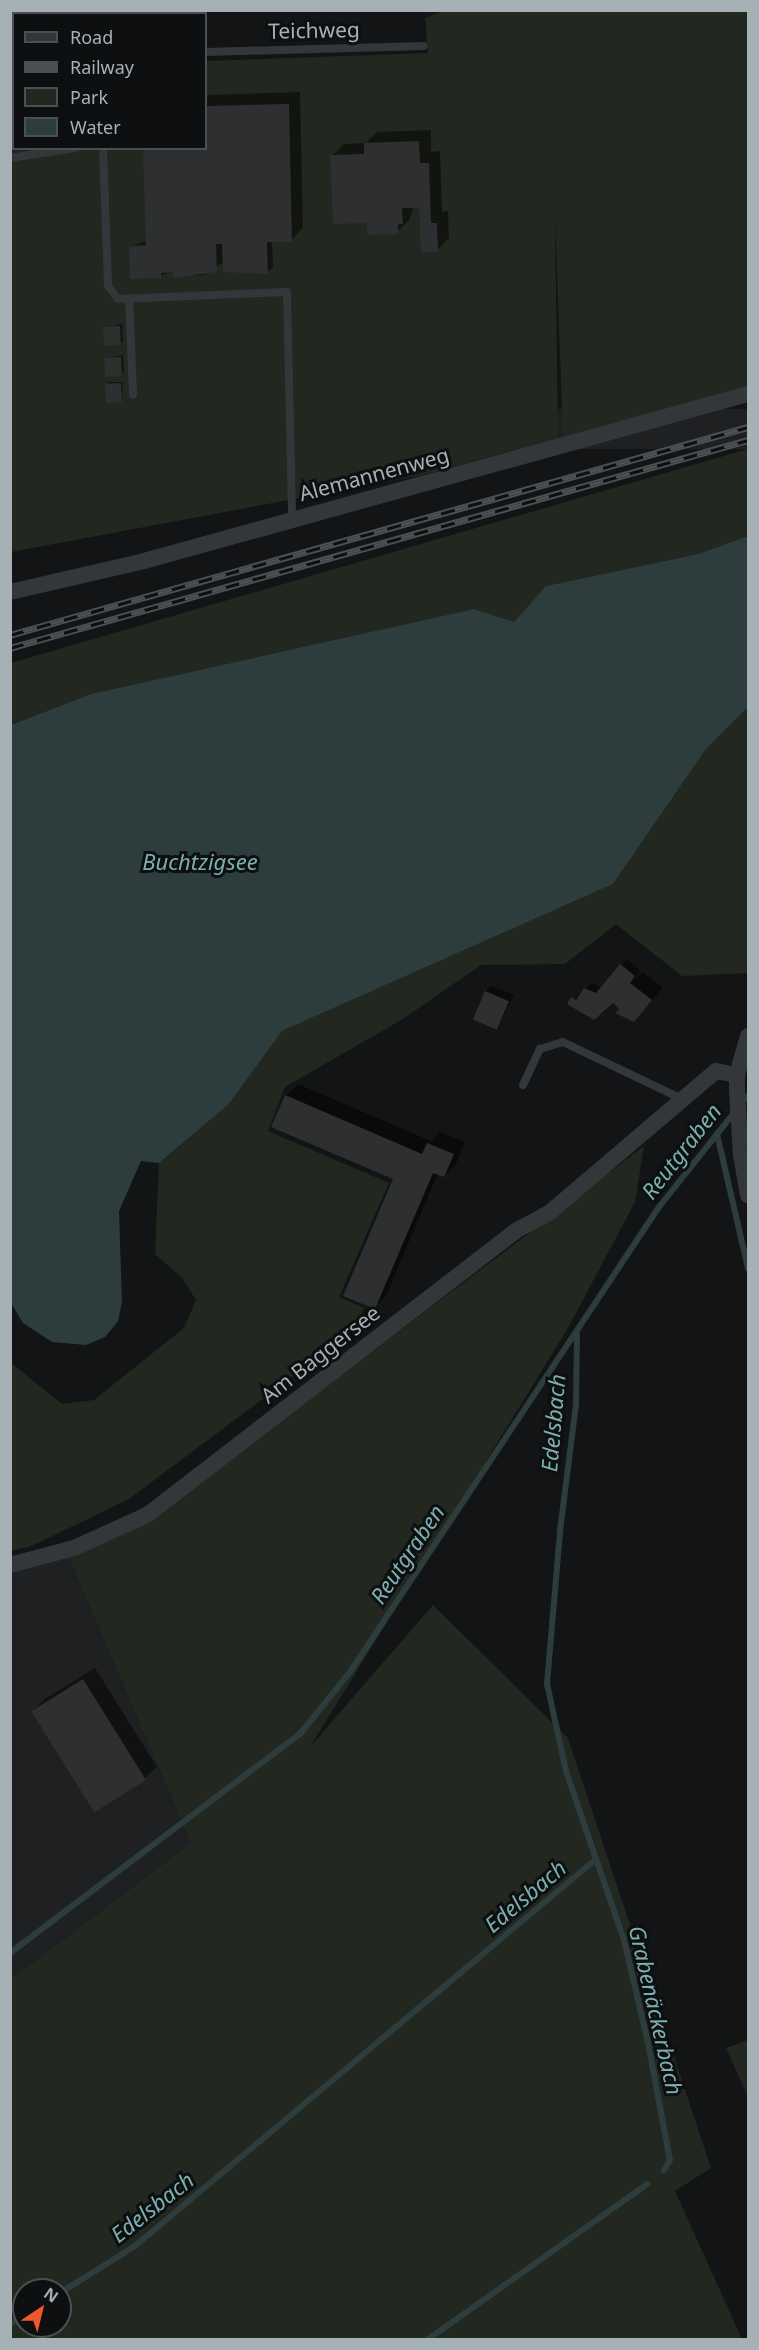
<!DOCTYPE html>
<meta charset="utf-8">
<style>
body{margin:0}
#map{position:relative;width:759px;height:2350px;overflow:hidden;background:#131415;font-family:"Noto Sans",sans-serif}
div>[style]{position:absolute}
.built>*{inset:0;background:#1f2022;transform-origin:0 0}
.green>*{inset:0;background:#22271f}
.water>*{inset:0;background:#2d3d3d}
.shadow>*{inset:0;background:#0007}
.stream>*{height:6px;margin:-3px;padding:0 3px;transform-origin:3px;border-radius:3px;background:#2d3d3d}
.building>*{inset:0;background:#2e2f31;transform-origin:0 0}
.service>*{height:8px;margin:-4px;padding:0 4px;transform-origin:4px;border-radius:4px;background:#34373a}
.minor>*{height:16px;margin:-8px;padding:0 8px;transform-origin:8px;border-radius:8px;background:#34373a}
.rail>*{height:7px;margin-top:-3.5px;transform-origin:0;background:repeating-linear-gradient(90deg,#0e0f10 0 14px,#4b5053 0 28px);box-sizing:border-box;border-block:2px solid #4b5053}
span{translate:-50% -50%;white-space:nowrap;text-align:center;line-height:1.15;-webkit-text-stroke:6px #0e0f10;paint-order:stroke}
.street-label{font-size:21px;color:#a5b1b5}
.water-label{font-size:22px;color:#7cafb0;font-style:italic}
.frame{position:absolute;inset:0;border:12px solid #a5b1b5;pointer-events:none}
.legend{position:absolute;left:12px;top:12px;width:195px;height:138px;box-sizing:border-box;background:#0e0f10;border:2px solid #4a5052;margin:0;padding:8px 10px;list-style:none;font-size:18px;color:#a5b1b5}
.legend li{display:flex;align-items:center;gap:12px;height:30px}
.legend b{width:30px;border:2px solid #4a5052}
.north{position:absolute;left:12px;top:2278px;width:60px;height:60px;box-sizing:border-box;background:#0e0f10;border:2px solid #4a5052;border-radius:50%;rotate:35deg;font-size:16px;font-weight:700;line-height:24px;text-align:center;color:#a5b1b5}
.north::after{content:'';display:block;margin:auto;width:21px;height:27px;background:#ee5732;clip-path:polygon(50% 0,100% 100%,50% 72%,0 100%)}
</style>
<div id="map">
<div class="built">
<i style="left:748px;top:409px;width:40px;height:768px;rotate:90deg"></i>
<i style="clip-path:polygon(68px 1556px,191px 1843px,11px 1979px,11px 1572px)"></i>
</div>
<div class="green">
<i style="clip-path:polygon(443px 11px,748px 11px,748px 389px,563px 437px,555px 216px,558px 438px,423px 475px,11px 552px,10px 69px,14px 69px,14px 148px,206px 148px,206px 61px,428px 53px,425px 18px)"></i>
<i style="clip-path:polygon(748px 449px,748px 536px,698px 554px,547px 586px,514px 622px,474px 609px,91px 694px,11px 725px,11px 663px)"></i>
<i style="clip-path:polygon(748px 707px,748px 973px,682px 976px,616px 924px,565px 964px,481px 965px,403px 1019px,285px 1087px,268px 1131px,389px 1183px,339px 1297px,364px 1308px,356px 1329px,129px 1499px,32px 1546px,11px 1551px,10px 1362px,62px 1404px,94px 1400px,184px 1328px,196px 1300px,182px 1278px,155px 1254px,159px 1163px,229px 1104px,282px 1031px,613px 884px,706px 749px)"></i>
<i style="clip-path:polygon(evenodd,644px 1146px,635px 1202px,568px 1328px,310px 1747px,433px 1605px,568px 1738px,711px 2168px,675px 2191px,742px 2339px,11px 2340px,11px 1979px,191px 1843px,68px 1556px,257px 1439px,644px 1146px,24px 2290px,60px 2290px,60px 2326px,24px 2326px,24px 2290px)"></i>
<i style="clip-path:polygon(748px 2040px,748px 2097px,726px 2048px)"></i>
</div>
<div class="water">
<i style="clip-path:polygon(748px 536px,748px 707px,706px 749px,613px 884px,282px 1031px,229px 1104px,159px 1163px,141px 1161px,119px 1211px,122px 1302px,118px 1321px,105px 1337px,86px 1345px,52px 1342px,23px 1323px,10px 1301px,11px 725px,91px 694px,474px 609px,514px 622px,546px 586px,698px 554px)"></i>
</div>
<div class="shadow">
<i style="clip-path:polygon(300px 92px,303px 228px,291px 240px,272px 241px,273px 267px,267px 273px,224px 262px,204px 275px,174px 276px,174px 271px,160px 276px,148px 245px,133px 245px,148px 241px,206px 148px,206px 95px)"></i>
<i style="clip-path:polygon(431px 130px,431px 152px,440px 151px,442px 212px,448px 211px,449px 238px,437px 250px,421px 206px,414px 207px,409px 220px,397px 232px,368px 221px,332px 156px,344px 144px,366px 143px,377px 132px)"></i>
<i style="clip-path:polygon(122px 324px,123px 341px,120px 344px,105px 328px)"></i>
<i style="clip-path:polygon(123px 355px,124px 372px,121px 375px,106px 359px)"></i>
<i style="clip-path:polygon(109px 382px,123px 382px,122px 401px,106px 385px)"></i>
<i style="clip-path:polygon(627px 959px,640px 970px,632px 982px,643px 972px,663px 988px,634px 1020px,627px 1014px,624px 1017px,613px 1002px,602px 1014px,569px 1004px,591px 983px,603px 988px)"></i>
<i style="clip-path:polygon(492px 986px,514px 995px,497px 1028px,486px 991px)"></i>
<i style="clip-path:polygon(298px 1084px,431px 1141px,440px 1132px,465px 1142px,456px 1164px,444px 1176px,438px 1173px,386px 1296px,374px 1308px,395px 1179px,286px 1096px)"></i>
<i style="clip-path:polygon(95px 1668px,157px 1767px,145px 1778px,33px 1711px,45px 1699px)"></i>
</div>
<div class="stream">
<i style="left:717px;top:1134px;width:138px;rotate:77deg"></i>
<i style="left:596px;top:1859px;width:86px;rotate:70.9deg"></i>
<i style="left:624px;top:1940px;width:106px;rotate:76.9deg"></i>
<i style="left:648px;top:2043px;width:119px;rotate:79.4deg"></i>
<i style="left:670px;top:2160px;width:12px;rotate:121deg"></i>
<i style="left:10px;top:1953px;width:363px;rotate:-37.1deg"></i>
<i style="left:300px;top:1734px;width:80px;rotate:-51.1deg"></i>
<i style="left:350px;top:1672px;width:558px;rotate:-56.4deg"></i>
<i style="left:659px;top:1207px;width:143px;rotate:-51.5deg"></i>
<i style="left:60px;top:2293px;width:89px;rotate:-32.1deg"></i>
<i style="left:135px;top:2246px;width:602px;rotate:-40.01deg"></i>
<i style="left:596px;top:1859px;width:93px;rotate:-108.8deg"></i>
<i style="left:566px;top:1771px;width:89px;rotate:-102.3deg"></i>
<i style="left:547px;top:1684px;width:154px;rotate:-85.1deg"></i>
<i style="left:560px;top:1531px;width:127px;rotate:-82.8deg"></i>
<i style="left:576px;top:1405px;width:71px;rotate:-89.2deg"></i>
<i style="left:10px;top:2324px;width:16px;rotate:-30deg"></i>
<i style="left:427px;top:2340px;width:270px;rotate:-35.3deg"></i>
</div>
<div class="building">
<i style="clip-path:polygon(289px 104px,292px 242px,267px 242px,268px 274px,223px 272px,222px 244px,216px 244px,217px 272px,173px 278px,173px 272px,161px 273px,161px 278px,130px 279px,129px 247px,146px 246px,143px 148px,206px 148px,206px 106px)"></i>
<i style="clip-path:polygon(419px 141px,420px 163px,429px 163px,431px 223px,437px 223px,438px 252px,421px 252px,419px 208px,402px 208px,403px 224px,398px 224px,398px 234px,367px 235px,367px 223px,333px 224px,330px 155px,364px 154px,364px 143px)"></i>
<i style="left:120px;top:326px;width:19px;height:17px;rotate:87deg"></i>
<i style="left:121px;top:357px;width:19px;height:17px;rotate:87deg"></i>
<i style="left:121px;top:383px;width:19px;height:16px;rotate:87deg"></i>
<i style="clip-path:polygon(620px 964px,635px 976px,630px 983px,652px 1000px,634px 1022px,615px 1013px,619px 1009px,613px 1003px,594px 1020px,567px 1004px,571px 997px,576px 1000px,584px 988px,596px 993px)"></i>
<i style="left:485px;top:991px;width:26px;height:31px;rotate:23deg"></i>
<i style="clip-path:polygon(285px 1095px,422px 1154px,427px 1143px,454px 1154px,444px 1177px,433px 1173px,375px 1309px,343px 1296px,393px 1179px,271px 1127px)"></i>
<i style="left:83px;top:1679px;width:119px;height:61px;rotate:58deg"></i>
</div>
<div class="service">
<i style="left:206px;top:52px;width:218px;rotate:-1.6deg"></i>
<i style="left:10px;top:59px;width:4px"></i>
<i style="left:103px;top:148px;width:138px;rotate:87.9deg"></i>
<i style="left:108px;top:286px;width:16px;rotate:52deg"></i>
<i style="left:118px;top:299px;width:169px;rotate:-2.4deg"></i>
<i style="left:287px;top:292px;width:228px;rotate:88.7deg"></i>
<i style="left:10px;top:158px;width:67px;rotate:-8.6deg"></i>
<i style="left:129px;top:298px;width:97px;rotate:87.6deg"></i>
<i style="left:523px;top:1085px;width:40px;rotate:-65deg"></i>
<i style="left:540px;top:1049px;width:24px;rotate:-17deg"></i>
<i style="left:563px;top:1042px;width:134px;rotate:25.6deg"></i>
</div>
<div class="minor">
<i style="left:10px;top:592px;width:138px;rotate:-13deg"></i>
<i style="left:144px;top:561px;width:627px;rotate:-15.46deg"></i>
<i style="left:748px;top:1036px;width:41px;rotate:105.8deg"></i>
<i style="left:737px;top:1075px;width:15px;rotate:90deg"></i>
<i style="left:737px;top:1090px;width:65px;rotate:86.5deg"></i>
<i style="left:741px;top:1155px;width:41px;rotate:80.1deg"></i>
<i style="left:10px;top:1565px;width:66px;rotate:-14.9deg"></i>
<i style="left:74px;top:1548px;width:80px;rotate:-24.3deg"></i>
<i style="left:147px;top:1515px;width:467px;rotate:-37.6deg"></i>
<i style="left:517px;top:1230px;width:36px;rotate:-28deg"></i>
<i style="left:549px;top:1213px;width:219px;rotate:-40.4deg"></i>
<i style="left:716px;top:1071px;width:21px;rotate:11deg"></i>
</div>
<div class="rail">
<i style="left:10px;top:635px;width:767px;rotate:-15.74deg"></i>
<i style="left:10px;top:648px;width:767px;rotate:-15.74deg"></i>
</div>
<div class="street-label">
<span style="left:314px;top:30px;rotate:-1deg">Teichweg</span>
<span style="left:374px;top:474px;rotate:-15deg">Alemannenweg</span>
<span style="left:320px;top:1354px;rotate:-38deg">Am Baggersee</span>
</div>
<div class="water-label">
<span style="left:200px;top:862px">Buchtzigsee</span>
<span style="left:681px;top:1151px;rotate:-52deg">Reutgraben</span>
<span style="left:553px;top:1423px;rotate:-85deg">Edelsbach</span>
<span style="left:407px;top:1554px;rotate:-56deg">Reutgraben</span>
<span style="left:525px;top:1896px;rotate:-40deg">Edelsbach</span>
<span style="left:656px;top:2010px;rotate:77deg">Grabenäckerbach</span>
<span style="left:152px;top:2207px;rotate:-38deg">Edelsbach</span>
</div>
<div class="frame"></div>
<ul class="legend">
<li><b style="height:8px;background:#34373a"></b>Road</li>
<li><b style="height:8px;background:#4b5053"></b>Railway</li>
<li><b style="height:16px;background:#22271f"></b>Park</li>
<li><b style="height:16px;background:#2d3d3d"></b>Water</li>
</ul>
<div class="north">N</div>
</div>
